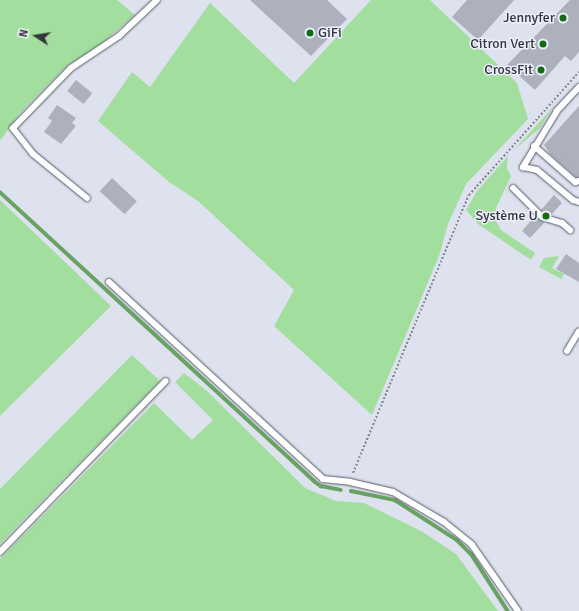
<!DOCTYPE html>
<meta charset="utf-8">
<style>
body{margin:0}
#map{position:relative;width:579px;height:611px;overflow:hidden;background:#dee2ef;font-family:Signika,sans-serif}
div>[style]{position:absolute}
.green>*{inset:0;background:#a2de9d}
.stream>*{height:3.5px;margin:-1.75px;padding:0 1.75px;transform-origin:1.75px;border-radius:1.75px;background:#68a364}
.building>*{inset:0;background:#adb1be;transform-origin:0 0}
.path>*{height:2px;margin-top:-1px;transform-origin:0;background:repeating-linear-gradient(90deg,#858891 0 2px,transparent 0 4px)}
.roads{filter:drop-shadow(0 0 1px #555964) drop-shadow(0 0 1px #555964)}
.lane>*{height:6px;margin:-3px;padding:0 3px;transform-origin:3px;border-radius:3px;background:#fff}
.dots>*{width:11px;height:11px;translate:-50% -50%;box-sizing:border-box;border:2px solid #ebeffc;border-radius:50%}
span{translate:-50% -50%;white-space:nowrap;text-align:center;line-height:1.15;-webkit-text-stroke:3px #ebeffc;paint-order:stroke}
.poi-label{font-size:14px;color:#35373c}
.right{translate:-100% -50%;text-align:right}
.left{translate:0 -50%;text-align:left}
.north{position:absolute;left:16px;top:16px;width:40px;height:40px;-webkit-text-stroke:3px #ebeffc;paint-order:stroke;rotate:282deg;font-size:11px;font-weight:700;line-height:16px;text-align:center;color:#35373c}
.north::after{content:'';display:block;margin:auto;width:14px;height:18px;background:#35373c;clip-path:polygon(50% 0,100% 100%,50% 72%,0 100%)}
</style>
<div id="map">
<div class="green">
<i style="clip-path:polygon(0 0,117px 0,135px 15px,101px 44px,68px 65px,19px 114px,0 141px)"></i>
<i style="clip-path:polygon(371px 0,430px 0,517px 83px,528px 119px,466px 184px,448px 224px,439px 256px,372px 415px,274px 326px,294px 290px,198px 201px,169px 182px,98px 121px,132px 72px,150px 87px,210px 3px,294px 83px)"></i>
<i style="clip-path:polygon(553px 107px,540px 128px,513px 151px)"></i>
<i style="clip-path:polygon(508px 156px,507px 168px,511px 176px,496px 208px,496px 221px,501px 230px,535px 253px,531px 260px,478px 224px,466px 210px,477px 191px)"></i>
<i style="clip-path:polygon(0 200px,111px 306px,0 416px)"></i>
<i style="clip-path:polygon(559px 256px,552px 268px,564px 274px,561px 279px,539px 267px,544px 258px)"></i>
<i style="clip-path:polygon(132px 355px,160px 381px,0 544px,0 489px)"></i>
<i style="clip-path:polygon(184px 373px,207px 391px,305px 488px,336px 501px,364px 503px,421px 531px,456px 554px,498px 611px,0 611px,0 559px,154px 403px,192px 440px,213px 420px,175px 382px)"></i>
</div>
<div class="stream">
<i style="left:0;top:192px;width:427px;rotate:42.6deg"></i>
<i style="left:314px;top:481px;width:9px;rotate:36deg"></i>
<i style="left:321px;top:486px;width:20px;rotate:11deg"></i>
<i style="left:351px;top:491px;width:45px;rotate:11.6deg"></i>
<i style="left:395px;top:500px;width:74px;rotate:32.8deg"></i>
<i style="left:457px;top:540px;width:21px;rotate:45deg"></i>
<i style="left:472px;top:555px;width:67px;rotate:57.3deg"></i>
</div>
<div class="building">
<i style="clip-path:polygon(250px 0,327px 0,347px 19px,311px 56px)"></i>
<i style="clip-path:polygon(467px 0,514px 0,478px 40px,452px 17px)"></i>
<i style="clip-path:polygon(570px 0,579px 0,579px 52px,571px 61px,565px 56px,535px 90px,507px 65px)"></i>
<i style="left:76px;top:80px;width:21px;height:14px;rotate:39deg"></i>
<i style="clip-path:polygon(57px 105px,76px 118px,72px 123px,76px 126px,61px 144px,44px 132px,52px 121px,48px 118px)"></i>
<i style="clip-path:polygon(579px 106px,579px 177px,576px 177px,550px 154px,544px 145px)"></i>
<i style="left:112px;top:178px;width:34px;height:18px;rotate:43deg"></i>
<i style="clip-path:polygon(554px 195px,562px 203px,551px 215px,544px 213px,541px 210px)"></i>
<i style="clip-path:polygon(535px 216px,545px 222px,530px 238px,522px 231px)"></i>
<i style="clip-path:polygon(566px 254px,579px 263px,579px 282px,556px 269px)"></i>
</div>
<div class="path">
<i style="left:353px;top:473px;width:301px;rotate:-67.4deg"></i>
<i style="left:469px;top:195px;width:165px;rotate:-48.2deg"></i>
</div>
<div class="roads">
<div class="lane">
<i style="left:579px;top:87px;width:33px;rotate:133deg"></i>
<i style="left:557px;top:111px;width:66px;rotate:121.3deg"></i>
<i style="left:523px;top:167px;width:14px;rotate:12deg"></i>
<i style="left:537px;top:170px;width:47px;rotate:39.8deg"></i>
<i style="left:573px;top:200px;width:6px;rotate:18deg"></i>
<i style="left:534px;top:146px;width:55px;rotate:41.3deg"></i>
<i style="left:575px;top:182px;width:4px;rotate:-14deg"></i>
<i style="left:513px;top:188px;width:41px;rotate:45deg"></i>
<i style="left:542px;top:217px;width:21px;rotate:17deg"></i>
<i style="left:562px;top:223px;width:11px;rotate:41deg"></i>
<i style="left:87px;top:198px;width:70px;rotate:-140.8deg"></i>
<i style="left:33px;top:154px;width:33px;rotate:-128deg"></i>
<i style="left:13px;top:128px;width:83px;rotate:-46deg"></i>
<i style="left:71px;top:68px;width:58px;rotate:-33.7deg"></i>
<i style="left:119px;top:36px;width:52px;rotate:-43.5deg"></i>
<i style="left:109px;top:282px;width:291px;rotate:42.6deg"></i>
<i style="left:323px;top:479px;width:27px;rotate:6deg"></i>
<i style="left:350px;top:482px;width:44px;rotate:13.1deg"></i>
<i style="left:393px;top:492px;width:59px;rotate:30.5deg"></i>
<i style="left:444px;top:522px;width:36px;rotate:39deg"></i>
<i style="left:472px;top:545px;width:80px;rotate:55.1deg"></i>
<i style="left:567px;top:351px;width:23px;rotate:-59deg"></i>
<i style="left:0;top:552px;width:238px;rotate:-45.9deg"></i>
</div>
</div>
<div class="dots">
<i style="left:563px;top:18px;background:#136a11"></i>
<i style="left:310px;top:33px;background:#136a11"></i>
<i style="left:543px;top:44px;background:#136a11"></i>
<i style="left:541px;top:70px;background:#136a11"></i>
<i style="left:546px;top:216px;background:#136a11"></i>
</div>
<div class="poi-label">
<span class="right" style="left:555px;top:18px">Jennyfer</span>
<span class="left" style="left:318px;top:33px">GiFi</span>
<span class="right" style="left:535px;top:44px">Citron Vert</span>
<span class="right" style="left:533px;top:70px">CrossFit</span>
<span class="right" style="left:538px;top:216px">Système U</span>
</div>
<div class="north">N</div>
</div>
